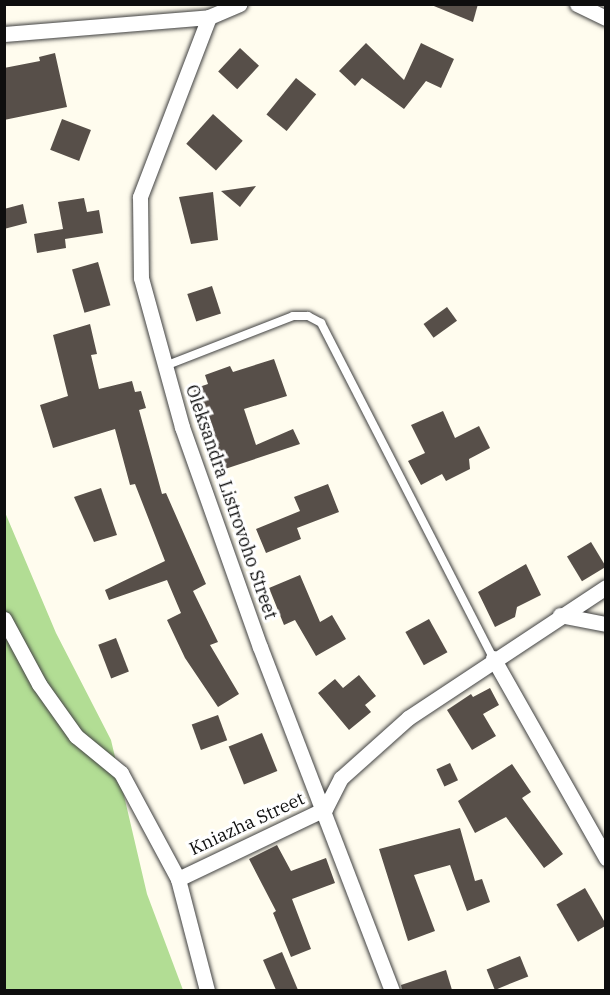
<!DOCTYPE html>
<style>
body{margin:0}
#map{position:relative;width:610px;height:995px;overflow:hidden;background:#fffcee;font-family:"IBM Plex Serif",serif}
div>[style]{position:absolute}
.forest>*{inset:0;background:#b2dd94}
.building>*{inset:0;background:#574f49;transform-origin:0 0}
.roads{filter:drop-shadow(0 0 2px #414141) drop-shadow(0 0 2px #414141)}
.lane>*{height:8px;margin:-4px;padding:0 4px;transform-origin:4px;border-radius:4px;background:#fff}
.street>*{height:15px;margin:-7.5px;padding:0 7.5px;transform-origin:7.5px;border-radius:7.5px;background:#fff}
span{translate:-50% -50%;white-space:nowrap;text-align:center;line-height:1.15;-webkit-text-stroke:6px #fff;paint-order:stroke}
.street-label{font-size:18px;color:#0e0e0e}
.frame{position:absolute;inset:0;border:6px solid #0e0e0e;pointer-events:none}
</style>
<div id="map">
<div class="forest">
<i style="clip-path:polygon(4px 510px,56px 633px,111px 740px,147px 894px,183px 990px,5px 990px)"></i>
</div>
<div class="building">
<i style="clip-path:polygon(429px 4px,478px 4px,473px 22px)"></i>
<i style="clip-path:polygon(366px 43px,404px 80px,421px 43px,454px 59px,441px 88px,426px 81px,404px 109px,362px 78px,355px 86px,339px 71px)"></i>
<i style="left:240px;top:48px;width:26px;height:32px;rotate:43deg"></i>
<i style="clip-path:polygon(55px 53px,67px 107px,4px 120px,4px 68px,40px 61px,39px 57px)"></i>
<i style="left:296px;top:78px;width:26px;height:47px;rotate:39deg"></i>
<i style="left:213px;top:114px;width:40px;height:40px;rotate:42deg"></i>
<i style="left:62px;top:119px;width:31px;height:33px;rotate:21deg"></i>
<i style="clip-path:polygon(256px 186px,240px 207px,221px 191px)"></i>
<i style="clip-path:polygon(213px 192px,218px 240px,191px 244px,179px 197px)"></i>
<i style="clip-path:polygon(84px 198px,87px 212px,99px 210px,103px 233px,65px 239px,66px 248px,37px 253px,34px 234px,63px 229px,58px 202px)"></i>
<i style="clip-path:polygon(23px 204px,27px 223px,4px 229px,4px 209px)"></i>
<i style="left:98px;top:262px;width:45px;height:27px;rotate:74deg"></i>
<i style="left:212px;top:286px;width:29px;height:26px;rotate:72deg"></i>
<i style="left:447px;top:307px;width:17px;height:29px;rotate:54deg"></i>
<i style="clip-path:polygon(90px 324px,97px 354px,91px 355px,99px 389px,132px 381px,135px 392px,141px 391px,146px 408px,139px 410px,162px 494px,166px 493px,206px 584px,193px 591px,218px 642px,210px 645px,239px 694px,218px 707px,185px 658px,167px 620px,181px 613px,167px 580px,109px 600px,105px 590px,165px 561px,135px 484px,130px 485px,115px 429px,53px 448px,40px 405px,68px 396px,53px 335px)"></i>
<i style="clip-path:polygon(274px 359px,287px 396px,244px 409px,256px 445px,293px 429px,300px 444px,222px 470px,193px 389px,208px 384px,205px 375px,230px 366px,233px 372px)"></i>
<i style="clip-path:polygon(443px 411px,455px 438px,479px 426px,490px 448px,469px 459px,470px 469px,446px 481px,442px 474px,421px 485px,408px 461px,425px 453px,411px 425px)"></i>
<i style="clip-path:polygon(328px 484px,339px 512px,297px 528px,301px 539px,266px 553px,256px 529px,300px 511px,294px 497px)"></i>
<i style="clip-path:polygon(101px 488px,117px 535px,94px 542px,74px 497px)"></i>
<i style="left:591px;top:542px;width:29px;height:28px;rotate:59deg"></i>
<i style="clip-path:polygon(526px 564px,541px 595px,517px 607px,515px 617px,495px 627px,478px 592px)"></i>
<i style="clip-path:polygon(300px 575px,320px 622px,332px 615px,346px 639px,316px 656px,295px 620px,284px 625px,269px 588px)"></i>
<i style="left:429px;top:619px;width:38px;height:27px;rotate:61deg"></i>
<i style="left:116px;top:638px;width:36px;height:19px;rotate:69deg"></i>
<i style="clip-path:polygon(359px 675px,376px 696px,365px 705px,371px 712px,349px 730px,318px 693px,335px 679px,343px 688px)"></i>
<i style="clip-path:polygon(490px 688px,499px 705px,483px 714px,496px 736px,472px 750px,447px 710px,471px 694px,473px 697px)"></i>
<i style="left:218px;top:715px;width:27px;height:28px;rotate:70deg"></i>
<i style="left:262px;top:733px;width:41px;height:36px;rotate:68deg"></i>
<i style="left:450px;top:763px;width:19px;height:15px;rotate:65deg"></i>
<i style="clip-path:polygon(512px 764px,531px 792px,522px 798px,563px 854px,544px 868px,506px 817px,475px 833px,458px 801px)"></i>
<i style="clip-path:polygon(460px 828px,475px 881px,482px 879px,490px 902px,467px 911px,450px 865px,414px 875px,435px 931px,408px 941px,379px 849px)"></i>
<i style="clip-path:polygon(277px 845px,291px 871px,326px 858px,335px 883px,292px 899px,311px 949px,291px 957px,273px 913px,276px 911px,249px 859px)"></i>
<i style="left:585px;top:888px;width:43px;height:33px;rotate:60deg"></i>
<i style="clip-path:polygon(282px 952px,298px 990px,276px 990px,263px 960px)"></i>
<i style="left:520px;top:956px;width:22px;height:36px;rotate:68deg"></i>
<i style="clip-path:polygon(446px 970px,452px 990px,402px 990px,401px 985px)"></i>
</div>
<div class="roads">
<div class="lane">
<i style="left:165px;top:366px;width:137px;rotate:-21.3deg"></i>
<i style="left:293px;top:316px;width:15px"></i>
<i style="left:308px;top:316px;width:15px;rotate:28deg"></i>
<i style="left:321px;top:323px;width:377px;rotate:62.8deg"></i>
</div>
<div class="street">
<i style="left:577px;top:4px;width:32px;rotate:26deg"></i>
<i style="left:209px;top:17px;width:193px;rotate:111deg"></i>
<i style="left:140px;top:197px;width:81px;rotate:89.3deg"></i>
<i style="left:141px;top:278px;width:155px;rotate:74.6deg"></i>
<i style="left:182px;top:427px;width:233px;rotate:70.5deg"></i>
<i style="left:260px;top:647px;width:368px;rotate:69deg"></i>
<i style="left:4px;top:34px;width:206px;rotate:-4.7deg"></i>
<i style="left:209px;top:17px;width:33px;rotate:-23deg"></i>
<i style="left:560px;top:615px;width:47px;rotate:11.1deg"></i>
<i style="left:4px;top:619px;width:74px;rotate:61.7deg"></i>
<i style="left:39px;top:684px;width:64px;rotate:54.6deg"></i>
<i style="left:76px;top:736px;width:58px;rotate:39.4deg"></i>
<i style="left:121px;top:773px;width:120px;rotate:61.7deg"></i>
<i style="left:178px;top:879px;width:163px;rotate:-25.5deg"></i>
<i style="left:325px;top:809px;width:35px;rotate:-63deg"></i>
<i style="left:341px;top:778px;width:90px;rotate:-41.8deg"></i>
<i style="left:408px;top:718px;width:237px;rotate:-33.5deg"></i>
<i style="left:493px;top:658px;width:230px;rotate:60.5deg"></i>
<i style="left:178px;top:879px;width:115px;rotate:75.4deg"></i>
</div>
</div>
<div class="street-label">
<span style="left:231px;top:502px;rotate:71deg">Oleksandra Listrovoho Street</span>
<span style="left:247px;top:824px;rotate:-25deg">Kniazha Street</span>
</div>
<div class="frame"></div>
</div>
